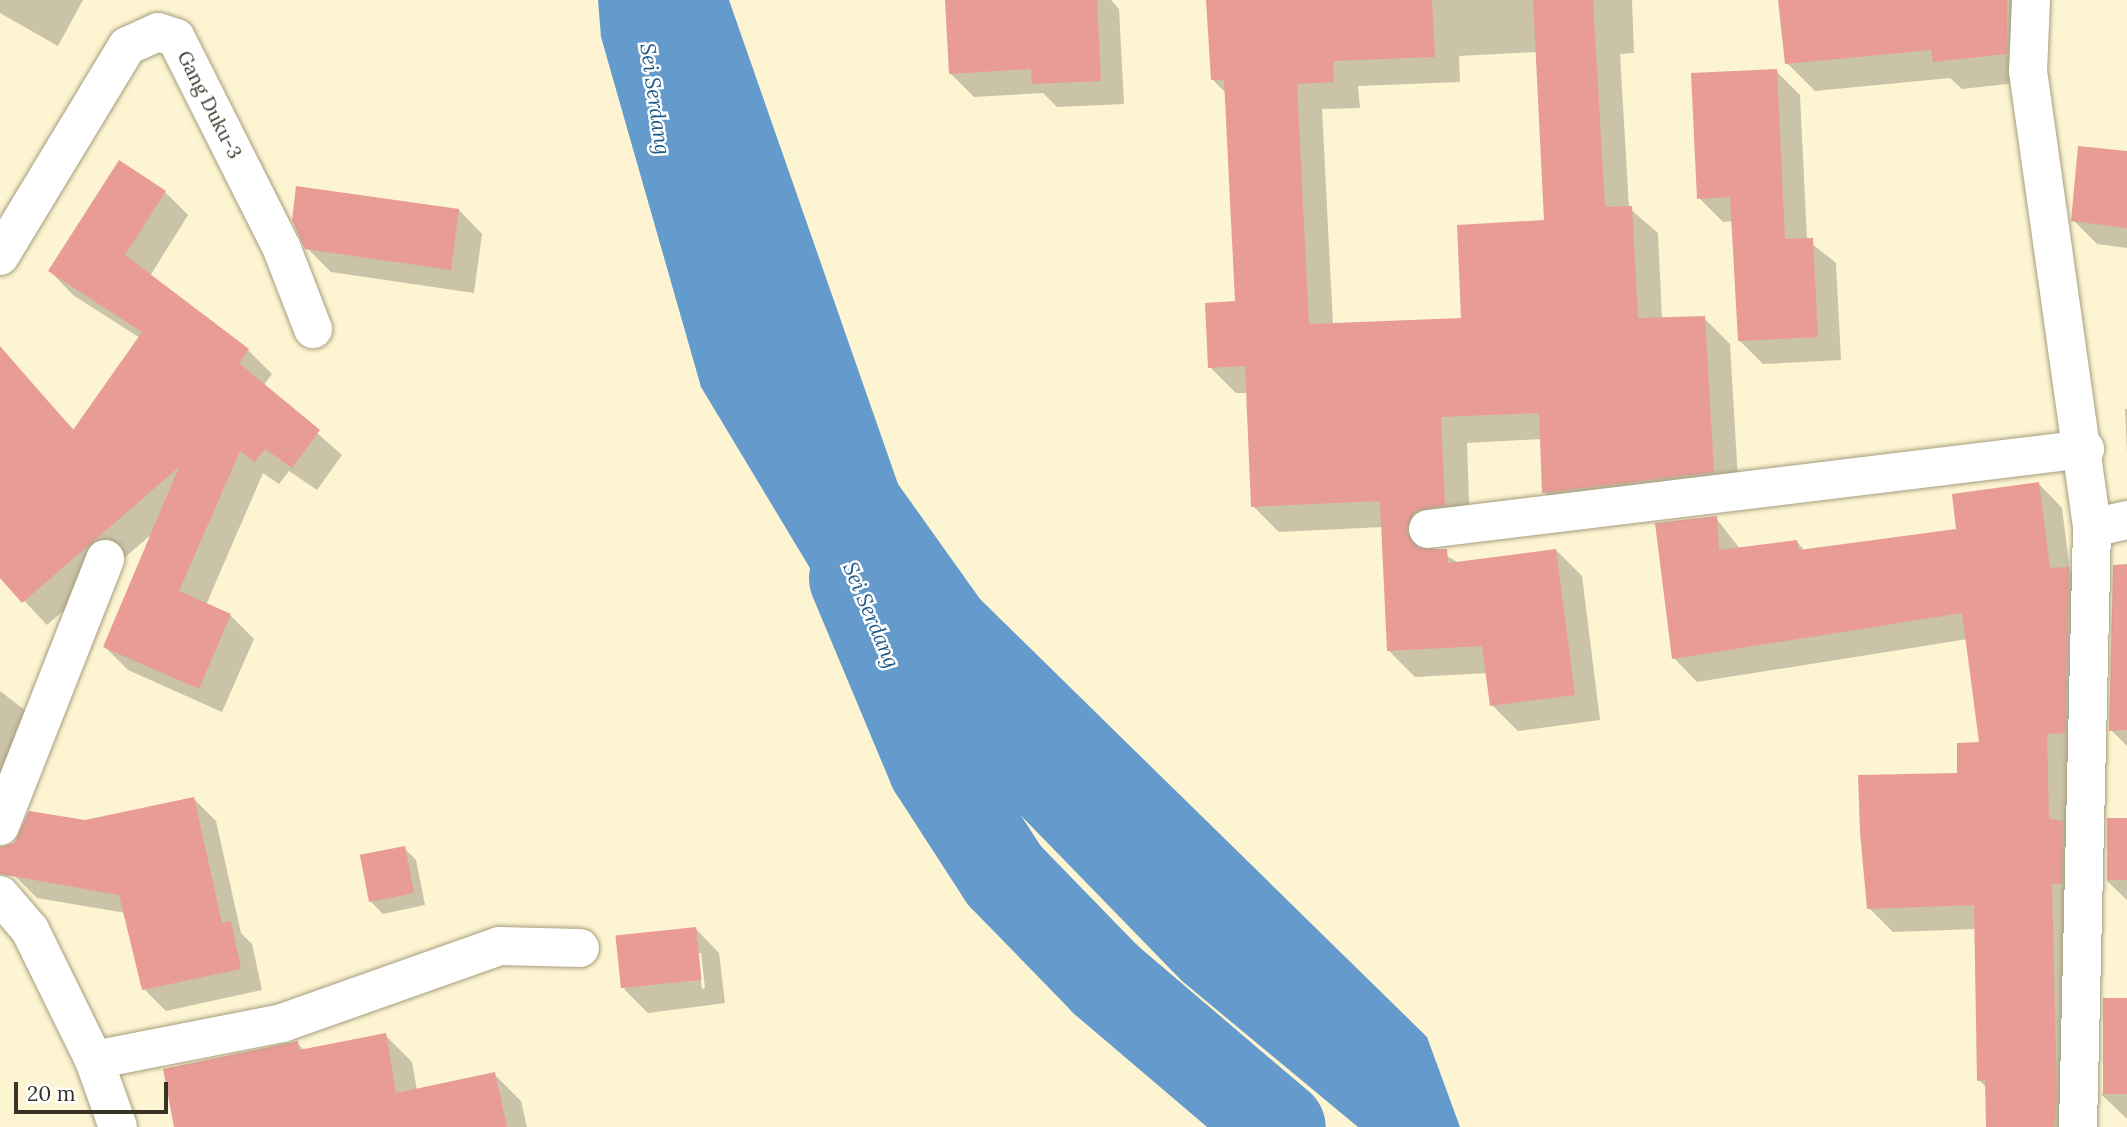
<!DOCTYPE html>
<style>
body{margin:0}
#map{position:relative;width:2127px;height:1127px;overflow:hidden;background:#fdf4d2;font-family:Lora,serif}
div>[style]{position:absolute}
.water>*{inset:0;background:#649bcc}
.shadow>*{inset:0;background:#0003}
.river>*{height:93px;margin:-46.5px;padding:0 46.5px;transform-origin:46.5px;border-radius:46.5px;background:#649bcc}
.building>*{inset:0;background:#e99c96;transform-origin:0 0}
.roads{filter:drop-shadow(0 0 2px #a59d7e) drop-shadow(0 0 2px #a59d7e)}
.street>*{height:38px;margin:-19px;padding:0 19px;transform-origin:19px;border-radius:19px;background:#fff}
.secondary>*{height:38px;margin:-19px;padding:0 19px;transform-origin:19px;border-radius:19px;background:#fff}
span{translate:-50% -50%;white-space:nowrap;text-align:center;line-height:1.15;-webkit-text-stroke:5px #fff;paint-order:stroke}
.street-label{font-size:19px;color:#373326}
.water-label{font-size:21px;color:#1d5989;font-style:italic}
.scale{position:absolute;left:14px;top:1082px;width:154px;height:32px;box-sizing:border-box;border:4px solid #373326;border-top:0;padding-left:9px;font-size:21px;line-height:24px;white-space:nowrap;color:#373326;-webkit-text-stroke:5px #fff;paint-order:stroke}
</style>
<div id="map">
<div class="water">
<i style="clip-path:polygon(598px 0,729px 0,898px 484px,980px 599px,1427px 1037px,1460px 1127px,1358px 1127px,1182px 981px,858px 648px,701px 387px,601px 37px)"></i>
</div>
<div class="shadow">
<i style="clip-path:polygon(0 0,83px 0,58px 46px,0 13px)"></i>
<i style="clip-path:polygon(947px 0,1111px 0,1119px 9px,1124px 104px,1057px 107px,1043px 93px,974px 97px,950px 73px)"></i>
<i style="clip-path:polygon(evenodd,1208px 0,1632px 0,1634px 53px,1620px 54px,1629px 208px,1658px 233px,1662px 319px,1704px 318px,1730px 344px,1739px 498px,1570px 518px,1544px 492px,1542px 439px,1467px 443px,1470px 531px,1433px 548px,1459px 563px,1556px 550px,1582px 576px,1600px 720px,1518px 731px,1492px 705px,1488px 673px,1415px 677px,1389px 651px,1383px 527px,1279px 532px,1253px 506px,1248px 393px,1236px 393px,1210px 367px,1237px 303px,1226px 93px,1213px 80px,1208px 0,1537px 52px,1546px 222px,1463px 319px,1333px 325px,1322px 109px,1360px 108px,1358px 86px,1460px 82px,1459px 56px,1537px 52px)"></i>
<i style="clip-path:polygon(1779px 0,2028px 0,2034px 81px,1962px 89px,1950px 78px,1815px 91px,1787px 63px)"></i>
<i style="clip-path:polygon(1776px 71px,1800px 95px,1807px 240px,1836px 263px,1841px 360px,1763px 364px,1739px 340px,1733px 221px,1723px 222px,1699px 198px)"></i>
<i style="clip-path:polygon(2127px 153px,2127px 248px,2097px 244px,2073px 220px)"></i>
<i style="clip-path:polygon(165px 192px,188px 215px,150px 276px,248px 350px,272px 374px,263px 386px,342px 455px,317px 490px,289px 471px,279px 484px,263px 473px,206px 605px,230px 615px,254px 639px,222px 712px,128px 670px,105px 647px,153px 533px,47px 625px,0 575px,0 348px,74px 430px,140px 338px,73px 295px,50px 271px)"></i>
<i style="clip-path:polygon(459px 210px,482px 234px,474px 293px,331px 272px,307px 248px)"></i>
<i style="clip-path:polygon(2125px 409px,2127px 409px,2127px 453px)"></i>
<i style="clip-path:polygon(2039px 484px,2062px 508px,2070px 571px,2092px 593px,2080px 1127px,1987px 1127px,1987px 1088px,1979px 1080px,1976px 929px,1893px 932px,1869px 908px,1981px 744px,1968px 639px,1697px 682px,1674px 658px,1716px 518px,1740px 549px,1797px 542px,1805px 551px,1958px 530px)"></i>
<i style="clip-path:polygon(2127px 566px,2127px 746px,2111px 730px)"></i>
<i style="clip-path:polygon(0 691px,47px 727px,0 814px)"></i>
<i style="clip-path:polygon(194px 799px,216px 821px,241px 933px,252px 944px,262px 990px,166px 1011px,144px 989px,126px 913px,37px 898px,15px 876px,85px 822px)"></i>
<i style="clip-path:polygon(2127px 820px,2127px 900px,2107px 881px)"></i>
<i style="clip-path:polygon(404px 848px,416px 860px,425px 905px,383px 914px,371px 902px)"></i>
<i style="clip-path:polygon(evenodd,696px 929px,719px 953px,725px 1003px,648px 1013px,624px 989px,696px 929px,697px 953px,701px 953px,705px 988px,702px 989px,697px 953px)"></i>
<i style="clip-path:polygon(2127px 1000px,2127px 1118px,2126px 1118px,2102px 1095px)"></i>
<i style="clip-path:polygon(385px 1035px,412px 1062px,417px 1091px,494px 1074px,521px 1101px,527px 1127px,175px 1127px,297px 1043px,305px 1051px)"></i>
</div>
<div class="river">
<i style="left:855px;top:578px;width:205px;rotate:67.3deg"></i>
<i style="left:934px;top:767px;width:129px;rotate:57.1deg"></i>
<i style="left:1004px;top:875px;width:145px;rotate:45.8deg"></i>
<i style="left:1105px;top:979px;width:228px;rotate:40.4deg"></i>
</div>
<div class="building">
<i style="clip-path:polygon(945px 0,1097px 0,1101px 81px,1032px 84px,1031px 69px,949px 74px)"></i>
<i style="clip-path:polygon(1206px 0,1432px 0,1435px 57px,1333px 61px,1334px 82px,1297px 84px,1309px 324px,1461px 318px,1457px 225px,1544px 220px,1533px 0,1593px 0,1605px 207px,1632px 206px,1638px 318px,1705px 316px,1714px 472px,1542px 493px,1539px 413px,1441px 417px,1445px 505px,1415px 511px,1406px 531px,1419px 549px,1447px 549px,1448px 563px,1556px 549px,1575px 695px,1490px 706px,1482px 646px,1387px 651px,1380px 501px,1251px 507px,1245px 366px,1208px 368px,1205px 303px,1235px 301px,1224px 80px,1211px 80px)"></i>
<i style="clip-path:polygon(1778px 0,2007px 0,2007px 54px,1933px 62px,1931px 50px,1785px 64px)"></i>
<i style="clip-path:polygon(1777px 69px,1785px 239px,1813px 238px,1818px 337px,1738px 341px,1730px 197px,1697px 199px,1691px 73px)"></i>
<i style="clip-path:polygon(2078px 146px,2127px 151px,2127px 228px,2071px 221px)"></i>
<i style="clip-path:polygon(119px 160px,166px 191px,125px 255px,249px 349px,239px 363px,320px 430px,292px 468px,265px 449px,255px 462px,240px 451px,179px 591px,231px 614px,199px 689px,103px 647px,179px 467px,22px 603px,0 578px,0 346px,73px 430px,142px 332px,48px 271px)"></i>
<i style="clip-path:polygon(296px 186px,459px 209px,451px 270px,305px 249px,292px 220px)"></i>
<i style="clip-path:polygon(2039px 482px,2050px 568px,2069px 567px,2065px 733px,2047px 734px,2049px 819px,2063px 821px,2062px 884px,2052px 884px,2057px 1097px,2054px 1127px,1986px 1127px,1985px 1080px,1977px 1081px,1974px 905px,1867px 909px,1860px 832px,1858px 775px,1957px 773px,1957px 743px,1979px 742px,1962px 613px,1672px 659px,1655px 523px,1717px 516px,1719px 550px,1797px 540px,1799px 550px,1956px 529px,1952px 494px)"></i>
<i style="clip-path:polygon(2127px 564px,2127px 730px,2109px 731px,2113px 565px)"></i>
<i style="clip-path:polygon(194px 797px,222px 923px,231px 921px,241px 969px,142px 990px,119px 895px,0 874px,0 847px,14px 843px,29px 811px,85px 820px)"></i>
<i style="left:2127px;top:818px;width:62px;height:20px;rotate:90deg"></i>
<i style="left:405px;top:846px;width:48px;height:46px;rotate:79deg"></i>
<i style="left:696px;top:927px;width:53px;height:81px;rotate:84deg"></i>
<i style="left:2127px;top:998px;width:96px;height:24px;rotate:90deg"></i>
<i style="clip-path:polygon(386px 1033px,396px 1093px,495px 1072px,507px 1127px,174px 1127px,163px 1069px,298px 1041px,299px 1050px)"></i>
</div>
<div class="roads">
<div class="street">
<i style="left:2031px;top:0;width:71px;rotate:92.4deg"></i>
<i style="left:2028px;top:71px;width:461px;rotate:82deg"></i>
<i style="left:2092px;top:528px;width:599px;rotate:91.34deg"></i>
<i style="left:0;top:256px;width:245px;rotate:-58.8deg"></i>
<i style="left:127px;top:46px;width:34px;rotate:-24deg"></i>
<i style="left:158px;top:32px;width:19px;rotate:18deg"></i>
<i style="left:176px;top:38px;width:236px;rotate:63.3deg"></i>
<i style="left:282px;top:249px;width:86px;rotate:68.8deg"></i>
<i style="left:2092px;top:528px;width:36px;rotate:-13deg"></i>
<i style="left:1428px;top:529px;width:662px;rotate:-6.94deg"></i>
<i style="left:0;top:826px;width:287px;rotate:-68.5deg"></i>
<i style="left:94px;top:1060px;width:192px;rotate:-11.1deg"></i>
<i style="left:282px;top:1023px;width:230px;rotate:-19.5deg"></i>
<i style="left:499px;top:946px;width:81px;rotate:1.4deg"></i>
</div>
<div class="secondary">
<i style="left:0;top:895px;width:46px;rotate:49.4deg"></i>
<i style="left:30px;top:930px;width:145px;rotate:63.8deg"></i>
<i style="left:94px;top:1060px;width:71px;rotate:70.3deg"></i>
</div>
</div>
<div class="street-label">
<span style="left:209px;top:105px;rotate:63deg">Gang Duku-3</span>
</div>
<div class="water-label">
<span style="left:655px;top:99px;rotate:82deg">Sei Serdang</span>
<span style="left:871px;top:615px;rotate:67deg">Sei Serdang</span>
</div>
<div class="scale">20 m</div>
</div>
